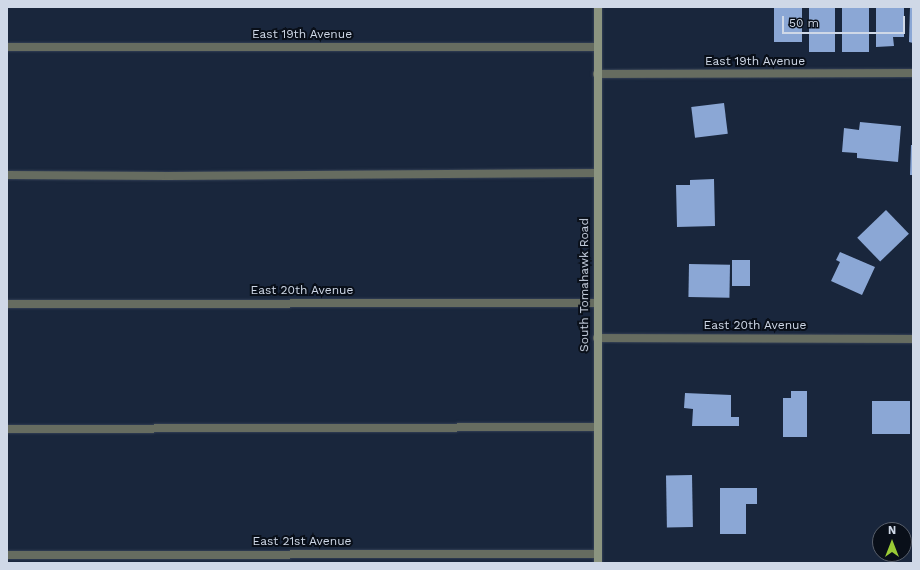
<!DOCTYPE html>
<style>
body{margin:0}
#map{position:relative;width:920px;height:570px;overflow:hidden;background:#19263c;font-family:"Work Sans",sans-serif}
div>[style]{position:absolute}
.building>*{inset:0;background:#8ba7d5;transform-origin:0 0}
.roads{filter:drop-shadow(0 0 1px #364257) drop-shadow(0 0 1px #364257)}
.service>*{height:8px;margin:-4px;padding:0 4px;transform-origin:4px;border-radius:4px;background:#666c60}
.minor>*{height:8px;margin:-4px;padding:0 4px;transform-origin:4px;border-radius:4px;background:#666c60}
.secondary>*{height:8px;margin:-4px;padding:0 4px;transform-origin:4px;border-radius:4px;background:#8b9480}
span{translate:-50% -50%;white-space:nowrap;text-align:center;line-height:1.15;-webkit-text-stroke:4px #090f19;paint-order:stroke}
.street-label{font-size:12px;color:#cfd8e7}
.frame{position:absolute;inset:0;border:8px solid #cfd8e7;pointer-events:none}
.north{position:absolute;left:872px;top:522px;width:40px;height:40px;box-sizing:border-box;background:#090f19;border:1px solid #585f6b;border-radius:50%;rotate:0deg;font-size:11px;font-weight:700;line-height:16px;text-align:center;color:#cfd8e7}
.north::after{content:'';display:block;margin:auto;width:14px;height:18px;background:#9acb35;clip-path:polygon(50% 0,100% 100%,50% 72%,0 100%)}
.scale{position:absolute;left:782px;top:16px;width:123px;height:18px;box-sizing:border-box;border:2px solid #cfd8e7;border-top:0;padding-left:5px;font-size:12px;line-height:14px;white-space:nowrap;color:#cfd8e7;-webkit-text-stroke:3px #090f19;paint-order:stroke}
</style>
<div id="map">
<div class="building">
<i style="left:774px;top:7px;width:28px;height:35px"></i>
<i style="left:809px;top:7px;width:26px;height:45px"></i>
<i style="left:842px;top:7px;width:27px;height:45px"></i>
<i style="clip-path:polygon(876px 7px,904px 7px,904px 37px,893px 37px,894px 46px,876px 47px)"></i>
<i style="clip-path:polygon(910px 7px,913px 7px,913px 43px,909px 42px)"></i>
<i style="left:724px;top:103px;width:31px;height:33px;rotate:83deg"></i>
<i style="clip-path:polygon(860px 122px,901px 126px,898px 162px,857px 158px,857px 153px,842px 152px,844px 128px,859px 130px)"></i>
<i style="clip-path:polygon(911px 145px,913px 145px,913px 175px,910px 175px)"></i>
<i style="clip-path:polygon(714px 179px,715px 226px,677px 227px,676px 185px,690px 185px,690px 180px)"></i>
<i style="left:886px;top:210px;width:33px;height:40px;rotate:46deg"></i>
<i style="clip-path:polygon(840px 252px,875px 267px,862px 295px,831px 281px,840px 262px,836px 260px)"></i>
<i style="left:732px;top:260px;width:18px;height:26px"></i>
<i style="left:689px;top:264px;width:41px;height:33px;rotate:1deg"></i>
<i style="clip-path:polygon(791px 391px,807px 391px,807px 437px,783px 437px,783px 398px,791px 398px)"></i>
<i style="clip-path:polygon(685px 393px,731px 395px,731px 417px,739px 417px,739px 426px,692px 426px,693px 409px,684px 408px)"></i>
<i style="left:872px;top:401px;width:38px;height:33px"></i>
<i style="left:692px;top:475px;width:52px;height:26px;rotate:89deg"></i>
<i style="clip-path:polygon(720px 488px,757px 488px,757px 504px,746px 504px,746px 534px,720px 534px)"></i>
</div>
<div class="roads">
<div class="service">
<i style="left:7px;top:175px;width:161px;rotate:0.4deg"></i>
<i style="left:168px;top:176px;width:429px;rotate:-0.4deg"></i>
<i style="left:7px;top:429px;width:590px;rotate:-0.19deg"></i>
</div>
<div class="minor">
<i style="left:7px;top:47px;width:591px"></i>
<i style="left:597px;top:74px;width:316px;rotate:-0.2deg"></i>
<i style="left:7px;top:304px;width:591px;rotate:-0.1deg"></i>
<i style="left:597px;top:338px;width:316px;rotate:0.2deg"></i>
<i style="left:7px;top:555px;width:591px;rotate:-0.1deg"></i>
</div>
<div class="secondary">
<i style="left:598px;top:7px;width:556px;rotate:90deg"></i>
</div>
</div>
<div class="street-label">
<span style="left:302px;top:35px">East 19th Avenue</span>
<span style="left:755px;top:62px">East 19th Avenue</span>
<span style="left:585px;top:285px;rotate:-90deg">South Tomahawk Road</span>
<span style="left:302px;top:291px">East 20th Avenue</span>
<span style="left:755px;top:326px">East 20th Avenue</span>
<span style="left:302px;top:542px">East 21st Avenue</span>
</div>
<div class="frame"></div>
<div class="north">N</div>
<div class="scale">50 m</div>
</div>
